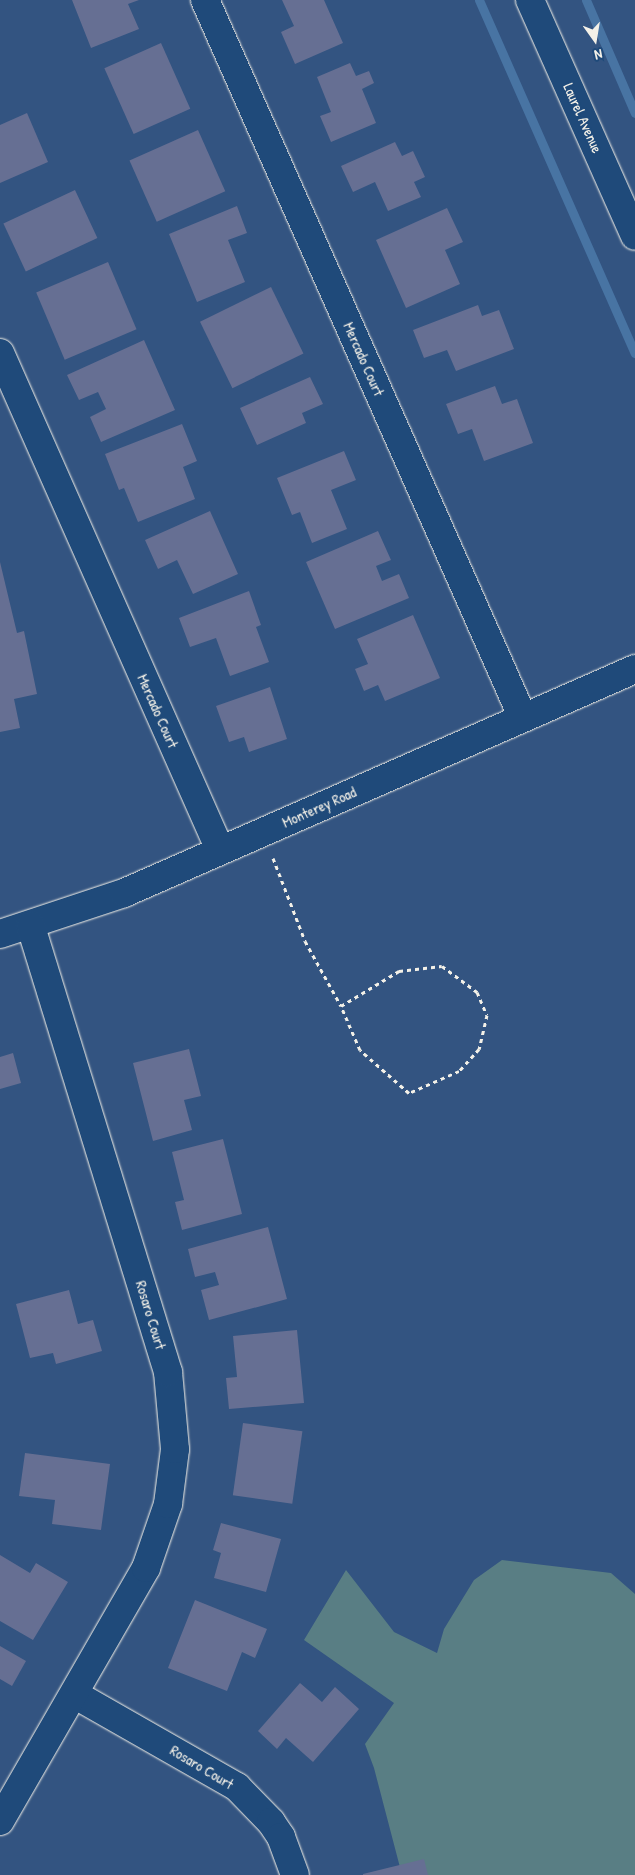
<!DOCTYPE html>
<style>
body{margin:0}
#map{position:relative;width:635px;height:1875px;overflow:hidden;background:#335481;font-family:"Patrick Hand",sans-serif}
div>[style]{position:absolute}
.green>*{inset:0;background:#597e84}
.stream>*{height:9px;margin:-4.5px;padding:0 4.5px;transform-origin:4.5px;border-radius:4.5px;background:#4874a3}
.building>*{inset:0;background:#666f93;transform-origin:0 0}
.path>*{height:3px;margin-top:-1.5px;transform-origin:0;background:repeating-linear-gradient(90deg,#f4f1e8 0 4px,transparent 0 8px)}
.roads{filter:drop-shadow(0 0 1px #f4f1e8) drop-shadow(0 0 1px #f4f1e8)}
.minor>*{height:28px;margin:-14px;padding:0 14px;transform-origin:14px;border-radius:14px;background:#1f4a7a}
.major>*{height:28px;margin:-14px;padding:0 14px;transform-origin:14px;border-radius:14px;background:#1f4a7a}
span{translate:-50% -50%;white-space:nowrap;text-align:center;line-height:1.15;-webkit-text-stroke:4px #1f4a7a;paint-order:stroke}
.street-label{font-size:15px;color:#f4f1e8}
.north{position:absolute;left:570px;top:15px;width:50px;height:50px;-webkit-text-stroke:4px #1f4a7a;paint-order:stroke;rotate:167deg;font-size:14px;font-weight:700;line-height:20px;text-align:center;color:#f4f1e8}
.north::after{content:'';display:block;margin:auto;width:18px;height:22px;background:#f4f1e8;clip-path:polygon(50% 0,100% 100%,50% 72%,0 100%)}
</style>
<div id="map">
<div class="green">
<i style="clip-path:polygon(502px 1560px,611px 1573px,635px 1594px,635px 1875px,402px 1875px,374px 1768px,365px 1744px,394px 1703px,304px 1640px,346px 1570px,394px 1632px,437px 1653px,444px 1629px,474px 1580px)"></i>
</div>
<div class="stream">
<i style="left:479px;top:0;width:386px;rotate:66.2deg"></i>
<i style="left:586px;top:0;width:123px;rotate:66.6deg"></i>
</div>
<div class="building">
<i style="clip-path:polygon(72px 0,139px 0,128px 4px,139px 29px,91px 48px)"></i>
<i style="clip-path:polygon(282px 0,324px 0,343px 43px,295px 64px,281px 32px,294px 26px)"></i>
<i style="left:161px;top:43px;width:72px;height:62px;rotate:66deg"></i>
<i style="clip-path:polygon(350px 63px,356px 76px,369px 71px,374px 83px,362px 89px,376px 123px,331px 142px,320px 116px,331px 112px,317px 77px)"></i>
<i style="clip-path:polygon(27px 113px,48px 162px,0 183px,0 125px)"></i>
<i style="left:198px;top:130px;width:67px;height:75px;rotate:66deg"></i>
<i style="clip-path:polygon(395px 142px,402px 156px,413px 151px,425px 177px,414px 182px,421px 197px,388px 211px,375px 182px,353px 192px,341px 166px)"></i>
<i style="left:75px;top:190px;width:53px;height:79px;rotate:65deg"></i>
<i style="clip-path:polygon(237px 206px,247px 233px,228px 240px,245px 282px,197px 302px,169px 234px)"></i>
<i style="clip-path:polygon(447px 208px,463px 242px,445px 250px,460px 284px,406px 308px,376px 240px)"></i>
<i style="left:108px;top:262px;width:73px;height:78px;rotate:67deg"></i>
<i style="left:271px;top:287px;width:74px;height:79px;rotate:64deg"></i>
<i style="clip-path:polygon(478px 305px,482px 316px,499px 310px,514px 349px,456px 371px,447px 350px,424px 358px,413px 330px)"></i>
<i style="clip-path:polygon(144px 340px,175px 410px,101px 442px,90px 417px,106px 409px,98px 392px,79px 400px,67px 375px)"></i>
<i style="clip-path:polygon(310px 377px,323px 404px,302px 413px,306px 423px,257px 445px,240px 408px)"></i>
<i style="clip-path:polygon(495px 386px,502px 404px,517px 399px,533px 443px,484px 461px,472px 429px,458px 434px,446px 404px)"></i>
<i style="clip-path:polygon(182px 424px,197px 461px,183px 467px,195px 499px,138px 522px,124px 488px,119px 490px,105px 454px)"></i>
<i style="clip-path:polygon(344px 451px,356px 480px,331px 490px,347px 529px,312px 543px,300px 512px,292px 515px,277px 478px)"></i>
<i style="clip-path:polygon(210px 511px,238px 574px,193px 594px,177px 560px,158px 569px,145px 540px)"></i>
<i style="clip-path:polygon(378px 531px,391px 560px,376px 566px,382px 581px,399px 574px,409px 598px,335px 629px,306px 562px)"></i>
<i style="clip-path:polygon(0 562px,17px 633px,24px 631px,37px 694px,14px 699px,20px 728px,0 732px)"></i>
<i style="clip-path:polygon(249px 591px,261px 625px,256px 627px,269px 662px,230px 676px,216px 638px,190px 647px,179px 618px)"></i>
<i style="clip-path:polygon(413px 615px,440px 678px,385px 701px,378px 685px,364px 691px,355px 669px,368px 664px,357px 639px)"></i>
<i style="clip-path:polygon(270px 687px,287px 739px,249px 752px,244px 737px,229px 742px,216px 706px)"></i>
<i style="clip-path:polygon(189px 1049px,201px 1096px,184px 1100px,192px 1130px,153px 1141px,133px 1063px)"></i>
<i style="clip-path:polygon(13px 1053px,21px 1083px,0 1089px,0 1057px)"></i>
<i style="clip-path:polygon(223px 1139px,242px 1214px,182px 1230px,175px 1202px,184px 1200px,172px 1152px)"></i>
<i style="clip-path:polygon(268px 1227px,287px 1299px,209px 1320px,201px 1290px,219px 1285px,215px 1272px,195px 1277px,188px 1249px)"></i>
<i style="clip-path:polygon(69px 1290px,78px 1324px,93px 1320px,102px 1351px,56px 1364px,53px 1353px,30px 1358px,16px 1304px)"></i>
<i style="clip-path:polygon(297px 1330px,304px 1403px,229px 1409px,226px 1378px,237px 1377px,233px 1336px)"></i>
<i style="left:243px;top:1423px;width:60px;height:73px;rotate:8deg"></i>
<i style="clip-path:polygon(25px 1453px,110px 1464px,101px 1530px,52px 1524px,55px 1500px,19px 1496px)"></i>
<i style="clip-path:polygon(221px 1523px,281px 1539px,266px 1592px,214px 1578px,221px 1553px,213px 1550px)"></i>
<i style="clip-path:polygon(0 1555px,30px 1573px,36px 1563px,68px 1582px,33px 1640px,0 1621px)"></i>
<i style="clip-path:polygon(195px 1600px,267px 1629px,255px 1658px,242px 1652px,227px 1691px,168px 1668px)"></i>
<i style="clip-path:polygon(0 1646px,26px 1661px,12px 1686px,0 1679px)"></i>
<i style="clip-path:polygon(300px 1683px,322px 1702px,335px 1687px,359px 1709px,313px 1762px,286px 1738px,277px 1749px,258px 1731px)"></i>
<i style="clip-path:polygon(424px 1859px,428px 1875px,363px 1875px,363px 1874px)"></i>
</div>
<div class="path">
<i style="left:273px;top:858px;width:89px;rotate:68.9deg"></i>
<i style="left:305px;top:941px;width:74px;rotate:61deg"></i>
<i style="left:341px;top:1006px;width:68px;rotate:-31.1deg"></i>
<i style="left:399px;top:971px;width:43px;rotate:-6.6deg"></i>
<i style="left:442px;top:966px;width:44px;rotate:36.6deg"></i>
<i style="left:477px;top:992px;width:25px;rotate:67deg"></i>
<i style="left:487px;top:1015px;width:35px;rotate:103deg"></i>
<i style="left:479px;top:1049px;width:30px;rotate:132deg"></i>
<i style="left:459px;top:1071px;width:55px;rotate:156.3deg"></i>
<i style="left:409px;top:1093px;width:65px;rotate:-138.7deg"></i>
<i style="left:360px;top:1050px;width:48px;rotate:-113.4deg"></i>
</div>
<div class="roads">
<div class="minor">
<i style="left:205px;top:0;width:785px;rotate:66.11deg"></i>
<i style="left:0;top:353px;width:544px;rotate:66.12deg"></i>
<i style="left:0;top:934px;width:131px;rotate:-18.3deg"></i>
<i style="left:124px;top:893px;width:558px;rotate:-23.67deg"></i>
<i style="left:74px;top:1694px;width:188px;rotate:29.7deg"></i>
<i style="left:237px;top:1787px;width:49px;rotate:45.8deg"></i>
<i style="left:271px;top:1822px;width:18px;rotate:56deg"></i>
<i style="left:281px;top:1837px;width:40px;rotate:69.8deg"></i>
<i style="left:0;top:1821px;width:292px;rotate:-60deg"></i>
<i style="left:146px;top:1568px;width:68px;rotate:-71deg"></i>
<i style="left:168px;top:1504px;width:55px;rotate:-82.7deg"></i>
<i style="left:175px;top:1449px;width:77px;rotate:-95.2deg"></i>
<i style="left:168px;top:1372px;width:467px;rotate:-107.1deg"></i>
</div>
<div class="major">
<i style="left:530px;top:0;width:258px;rotate:66deg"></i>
</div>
</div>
<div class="street-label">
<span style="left:583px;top:118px;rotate:66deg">Laurel Avenue</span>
<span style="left:364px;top:359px;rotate:66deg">Mercado Court</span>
<span style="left:158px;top:711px;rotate:66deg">Mercado Court</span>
<span style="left:319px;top:807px;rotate:-24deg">Monterey Road</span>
<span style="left:151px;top:1315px;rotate:73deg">Rosaro Court</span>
<span style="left:202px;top:1767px;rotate:31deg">Rosaro Court</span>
</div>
<div class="north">N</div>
</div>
